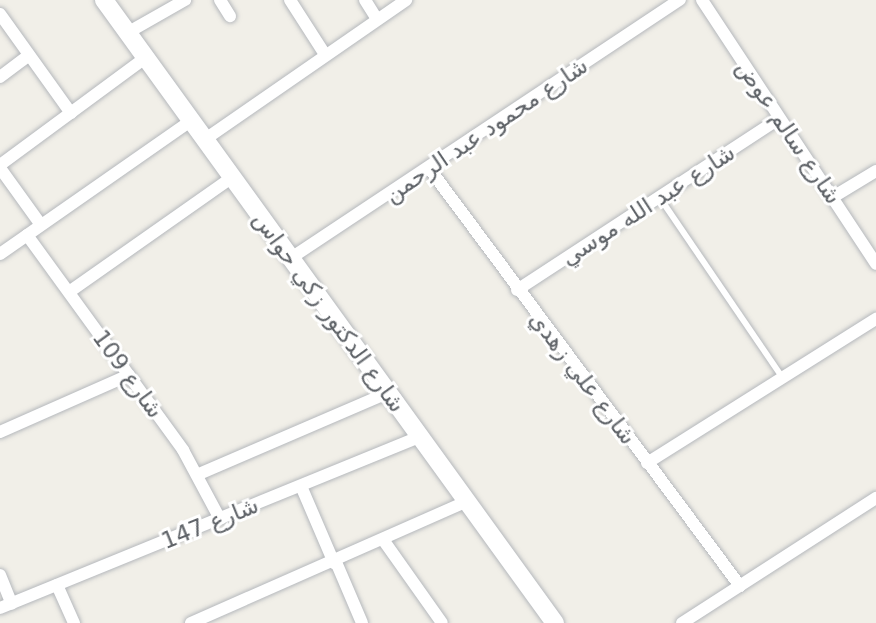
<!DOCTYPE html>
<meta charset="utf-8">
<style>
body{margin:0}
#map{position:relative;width:876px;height:623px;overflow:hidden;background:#f1efe8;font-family:"DejaVu Sans",Vazirmatn,sans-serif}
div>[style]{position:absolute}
.roads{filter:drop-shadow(0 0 2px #b5b8bc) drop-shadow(0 0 2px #b5b8bc)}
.lane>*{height:6px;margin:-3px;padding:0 3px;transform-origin:3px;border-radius:3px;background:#fff}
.street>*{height:12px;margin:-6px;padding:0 6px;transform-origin:6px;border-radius:6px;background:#fff}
.secondary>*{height:18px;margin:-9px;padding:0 9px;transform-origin:9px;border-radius:9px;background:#fff}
span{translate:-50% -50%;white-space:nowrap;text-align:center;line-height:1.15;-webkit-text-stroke:6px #fff;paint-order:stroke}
.street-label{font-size:23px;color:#5f6368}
</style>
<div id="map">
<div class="roads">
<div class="lane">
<i style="left:660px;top:198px;width:218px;rotate:55.7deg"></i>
</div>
<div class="street">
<i style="left:220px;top:0;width:19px;rotate:58deg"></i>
<i style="left:290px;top:0;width:63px;rotate:57.3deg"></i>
<i style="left:365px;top:0;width:22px;rotate:58deg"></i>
<i style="left:702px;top:0;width:316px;rotate:56.6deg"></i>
<i style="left:0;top:14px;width:122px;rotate:54.4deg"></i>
<i style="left:127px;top:33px;width:67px;rotate:-29.6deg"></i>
<i style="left:0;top:77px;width:36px;rotate:-37deg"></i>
<i style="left:204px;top:140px;width:246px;rotate:-34.7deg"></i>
<i style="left:0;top:165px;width:180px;rotate:-36.4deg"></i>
<i style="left:0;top:168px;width:70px;rotate:54.3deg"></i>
<i style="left:429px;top:168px;width:521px;rotate:53.35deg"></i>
<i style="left:833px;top:197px;width:50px;rotate:-31.2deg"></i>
<i style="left:27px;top:235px;width:266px;rotate:54deg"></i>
<i style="left:183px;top:450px;width:78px;rotate:61.8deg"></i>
<i style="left:0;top:254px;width:233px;rotate:-34.9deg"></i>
<i style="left:291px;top:258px;width:467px;rotate:-33.6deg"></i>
<i style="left:517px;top:290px;width:312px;rotate:-33.2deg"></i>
<i style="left:69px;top:292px;width:198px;rotate:-35.1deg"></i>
<i style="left:0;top:432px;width:141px;rotate:-23.8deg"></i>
<i style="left:647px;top:463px;width:271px;rotate:-32.2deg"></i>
<i style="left:199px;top:474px;width:205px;rotate:-23.3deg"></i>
<i style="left:301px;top:486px;width:84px;rotate:66.8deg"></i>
<i style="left:384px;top:541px;width:100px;rotate:54.7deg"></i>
<i style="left:336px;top:562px;width:66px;rotate:66.9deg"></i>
<i style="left:0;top:575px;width:31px;rotate:68deg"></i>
<i style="left:57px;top:585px;width:42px;rotate:65.9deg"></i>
<i style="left:0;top:608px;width:453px;rotate:-22.2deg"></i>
<i style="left:191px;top:623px;width:302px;rotate:-23.8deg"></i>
<i style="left:682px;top:623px;width:231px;rotate:-32.8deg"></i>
</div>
<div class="secondary">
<i style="left:104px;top:0;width:769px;rotate:54.1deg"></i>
</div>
</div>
<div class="street-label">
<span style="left:486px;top:130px;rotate:-34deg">شارع محمود عبد الرحمن</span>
<span style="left:789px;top:132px;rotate:56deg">شارع سالم عوض</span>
<span style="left:648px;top:205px;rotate:-33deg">شارع عبد الله موسي</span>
<span style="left:329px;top:312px;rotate:54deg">شارع الدكتور زكي حواس</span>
<span style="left:128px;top:374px;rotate:54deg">شارع 109</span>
<span style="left:583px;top:378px;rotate:53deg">شارع علي زهدي</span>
<span style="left:210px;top:523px;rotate:-22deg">شارع 147</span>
</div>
</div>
